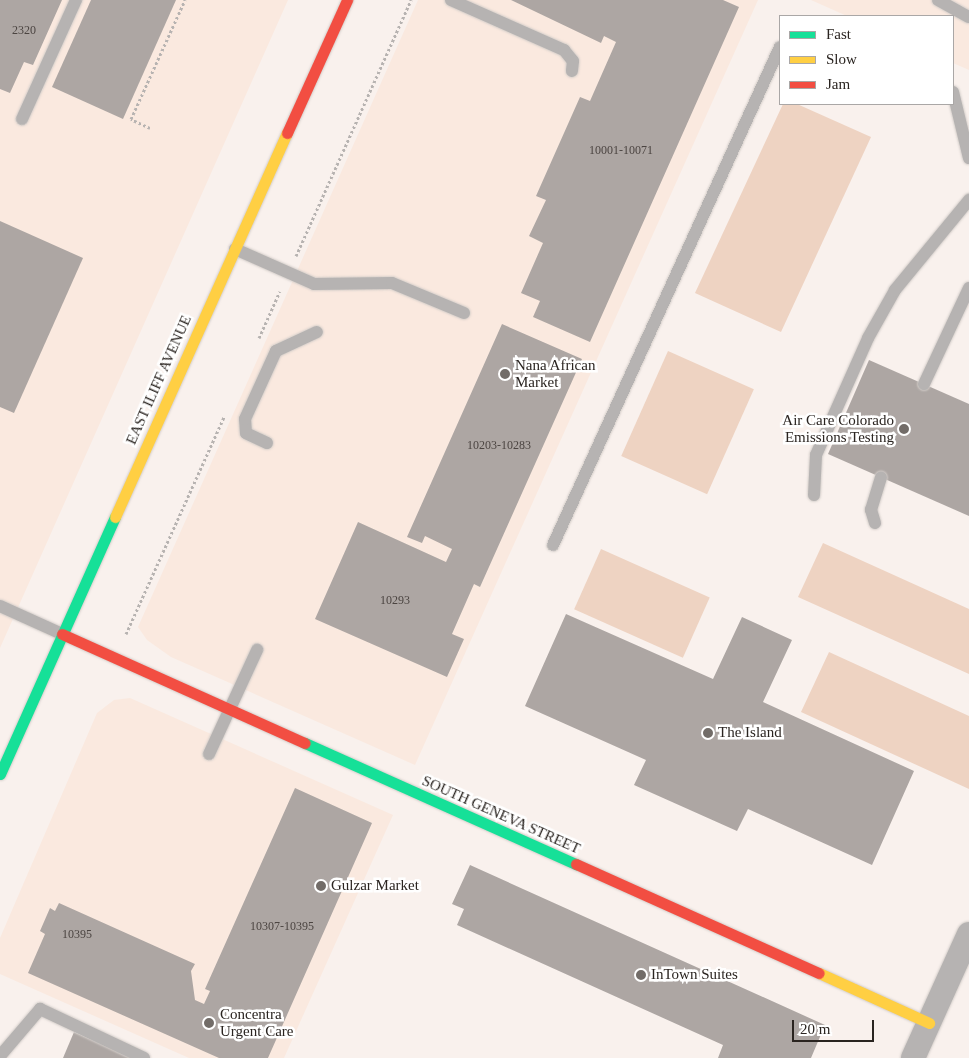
<!DOCTYPE html>
<style>
body{margin:0}
#map{position:relative;width:969px;height:1058px;overflow:hidden;background:#f9f1ed;font-family:"Times New Roman",serif}
div>[style]{position:absolute}
.built>*{inset:0;background:#fae9df}
.green>*{inset:0;background:#eed3c2;transform-origin:0 0}
.building>*{inset:0;background:#ada6a3}
.path>*{height:3px;margin-top:-1.5px;transform-origin:0;background:repeating-linear-gradient(90deg,#b7b3b1 0 2.5px,transparent 0 5px)}
.roads{filter:drop-shadow(0 0 1px #d3cdc9) drop-shadow(0 0 1px #d3cdc9)}
.lane>*{height:12px;margin:-6px;padding:0 6px;transform-origin:6px;border-radius:6px;background:#b6b3b2}
.street>*{height:24px;margin:-12px;padding:0 12px;transform-origin:12px;border-radius:12px;background:#b6b3b2}
.fast>*{height:11px;margin:-5.5px;padding:0 5.5px;transform-origin:5.5px;border-radius:5.5px;background:#16e098}
.slow>*{height:11px;margin:-5.5px;padding:0 5.5px;transform-origin:5.5px;border-radius:5.5px;background:#ffcf43}
.jam>*{height:11px;margin:-5.5px;padding:0 5.5px;transform-origin:5.5px;border-radius:5.5px;background:#f24e42}
.dots>*{width:14px;height:14px;translate:-50% -50%;box-sizing:border-box;border:2px solid #fff;border-radius:50%}
span{translate:-50% -50%;white-space:nowrap;text-align:center;line-height:1.15;-webkit-text-stroke:5px #fff;paint-order:stroke}
.number-label{font-size:12px;color:#4b4441}
.number-label span{-webkit-text-stroke-width:0}
.poi-label{font-size:15px;color:#2a2420}
.left{translate:0 -50%;text-align:left}
.right{translate:-100% -50%;text-align:right}
.street-label{font-size:15px;color:#2a2420}
.legend{position:absolute;left:779px;top:15px;width:175px;height:90px;box-sizing:border-box;background:#fff;border:1px solid #aaa7a6;margin:0;padding:6px 9px;list-style:none;font-size:15px;color:#2a2420}
.legend li{display:flex;align-items:center;gap:10px;height:25px}
.legend b{width:25px;border:1px solid #aaa7a6}
.scale{position:absolute;left:792px;top:1020px;width:82px;height:22px;box-sizing:border-box;border:2px solid #2a2420;border-top:0;padding-left:6px;font-size:15px;line-height:18px;white-space:nowrap;color:#2a2420;-webkit-text-stroke:4px #fff;paint-order:stroke}
</style>
<div id="map">
<div class="built">
<i style="clip-path:polygon(0 0,288px 0,0 648px)"></i>
<i style="clip-path:polygon(418px 0,758px 0,415px 765px,171px 657px,147px 640px,138px 627px)"></i>
<i style="clip-path:polygon(811px 0,969px 0,969px 70px,953px 63px,953px 16px,847px 16px)"></i>
<i style="clip-path:polygon(130px 698px,393px 815px,284px 1058px,189px 1058px,0 974px,0 938px,97px 713px,114px 700px)"></i>
</div>
<div class="green">
<i style="clip-path:polygon(783px 104px,797px 104px,871px 137px,781px 332px,695px 293px)"></i>
<i style="left:668px;top:351px;width:94px;height:115px;rotate:24deg"></i>
<i style="clip-path:polygon(823px 543px,969px 609px,969px 674px,798px 597px)"></i>
<i style="left:601px;top:549px;width:119px;height:66px;rotate:24deg"></i>
<i style="clip-path:polygon(829px 652px,969px 716px,969px 789px,801px 712px)"></i>
</div>
<div class="building">
<i style="clip-path:polygon(0 0,62px 0,33px 65px,24px 62px,10px 93px,0 89px)"></i>
<i style="clip-path:polygon(91px 0,176px 0,123px 119px,52px 87px)"></i>
<i style="clip-path:polygon(511px 0,723px 0,739px 7px,590px 342px,533px 317px,540px 301px,521px 293px,543px 243px,529px 236px,546px 200px,536px 196px,580px 97px,590px 101px,616px 42px,604px 36px,601px 43px)"></i>
<i style="clip-path:polygon(0 221px,83px 258px,14px 413px,0 407px)"></i>
<i style="clip-path:polygon(502px 324px,582px 359px,480px 587px,474px 584px,452px 634px,464px 639px,447px 677px,315px 619px,358px 522px,446px 562px,452px 549px,425px 536px,422px 543px,407px 537px)"></i>
<i style="clip-path:polygon(869px 360px,969px 404px,969px 516px,828px 454px)"></i>
<i style="clip-path:polygon(566px 614px,713px 679px,742px 617px,792px 640px,763px 702px,914px 771px,872px 865px,748px 809px,737px 831px,634px 785px,646px 760px,525px 706px)"></i>
<i style="clip-path:polygon(295px 788px,372px 823px,268px 1058px,219px 1058px,28px 973px,45px 934px,40px 931px,50px 908px,55px 911px,59px 903px,195px 964px,191px 971px,195px 1000px,204px 1004px,210px 991px,205px 989px)"></i>
<i style="clip-path:polygon(470px 865px,825px 1025px,811px 1058px,718px 1058px,723px 1045px,457px 925px,464px 909px,452px 904px)"></i>
<i style="clip-path:polygon(74px 1032px,132px 1058px,63px 1058px)"></i>
</div>
<div class="path">
<i style="left:150px;top:128px;width:21px;rotate:-155deg"></i>
<i style="left:131px;top:119px;width:131px;rotate:-65.6deg"></i>
<i style="left:296px;top:256px;width:281px;rotate:-65.8deg"></i>
<i style="left:259px;top:338px;width:51px;rotate:-65.9deg"></i>
<i style="left:126px;top:634px;width:238px;rotate:-65.7deg"></i>
</div>
<div class="roads">
<div class="lane">
<i style="left:451px;top:0;width:124px;rotate:23.9deg"></i>
<i style="left:564px;top:50px;width:14px;rotate:51deg"></i>
<i style="left:573px;top:61px;width:10px;rotate:96deg"></i>
<i style="left:938px;top:0;width:35px;rotate:29deg"></i>
<i style="left:953px;top:92px;width:68px;rotate:76.4deg"></i>
<i style="left:22px;top:119px;width:131px;rotate:-65.6deg"></i>
<i style="left:235px;top:249px;width:86px;rotate:23.9deg"></i>
<i style="left:314px;top:284px;width:78px;rotate:-0.7deg"></i>
<i style="left:392px;top:283px;width:78px;rotate:22.6deg"></i>
<i style="left:924px;top:384px;width:106px;rotate:-64.9deg"></i>
<i style="left:267px;top:443px;width:23px;rotate:-155deg"></i>
<i style="left:246px;top:433px;width:14px;rotate:-94deg"></i>
<i style="left:245px;top:419px;width:75px;rotate:-65.5deg"></i>
<i style="left:276px;top:351px;width:45px;rotate:-24.9deg"></i>
<i style="left:814px;top:495px;width:40px;rotate:-87.1deg"></i>
<i style="left:816px;top:455px;width:128px;rotate:-66deg"></i>
<i style="left:868px;top:338px;width:55px;rotate:-60.6deg"></i>
<i style="left:895px;top:290px;width:117px;rotate:-50.6deg"></i>
<i style="left:875px;top:523px;width:14px;rotate:-107deg"></i>
<i style="left:871px;top:510px;width:34px;rotate:-73deg"></i>
<i style="left:553px;top:545px;width:547px;rotate:-65.5deg"></i>
<i style="left:0;top:606px;width:68px;rotate:24.3deg"></i>
<i style="left:209px;top:754px;width:115px;rotate:-65.2deg"></i>
<i style="left:0;top:1056px;width:62px;rotate:-49.6deg"></i>
<i style="left:40px;top:1009px;width:115px;rotate:25.2deg"></i>
</div>
<div class="street">
<i style="left:913px;top:1058px;width:136px;rotate:-65.7deg"></i>
</div>
<div class="fast">
<i style="left:305px;top:743px;width:297px;rotate:24.1deg"></i>
<i style="left:0;top:774px;width:282px;rotate:-65.9deg"></i>
</div>
<div class="slow">
<i style="left:115px;top:517px;width:421px;rotate:-65.9deg"></i>
<i style="left:819px;top:973px;width:121px;rotate:24.4deg"></i>
</div>
<div class="jam">
<i style="left:287px;top:133px;width:146px;rotate:-65.7deg"></i>
<i style="left:62px;top:634px;width:266px;rotate:24.2deg"></i>
<i style="left:576px;top:864px;width:266px;rotate:24.2deg"></i>
</div>
</div>
<div class="dots">
<i style="left:505px;top:374px;background:#726c68"></i>
<i style="left:904px;top:429px;background:#726c68"></i>
<i style="left:708px;top:733px;background:#726c68"></i>
<i style="left:321px;top:886px;background:#726c68"></i>
<i style="left:641px;top:975px;background:#726c68"></i>
<i style="left:209px;top:1023px;background:#726c68"></i>
</div>
<div class="number-label">
<span style="left:24px;top:31px">2320</span>
<span style="left:621px;top:151px">10001-10071</span>
<span style="left:499px;top:446px">10203-10283</span>
<span style="left:395px;top:601px">10293</span>
<span style="left:282px;top:927px">10307-10395</span>
<span style="left:77px;top:935px">10395</span>
</div>
<div class="poi-label">
<span class="left" style="left:515px;top:374px">Nana African<br>Market</span>
<span class="right" style="left:894px;top:429px">Air Care Colorado<br>Emissions Testing</span>
<span class="left" style="left:718px;top:733px">The Island</span>
<span class="left" style="left:331px;top:886px">Gulzar Market</span>
<span class="left" style="left:651px;top:975px">InTown Suites</span>
<span class="left" style="left:220px;top:1023px">Concentra<br>Urgent Care</span>
</div>
<div class="street-label">
<span style="left:159px;top:380px;rotate:-66deg">EAST ILIFF AVENUE</span>
<span style="left:501px;top:815px;rotate:24deg">SOUTH GENEVA STREET</span>
</div>
<ul class="legend">
<li><b style="height:6px;background:#16e098"></b>Fast</li>
<li><b style="height:6px;background:#ffcf43"></b>Slow</li>
<li><b style="height:6px;background:#f24e42"></b>Jam</li>
</ul>
<div class="scale">20 m</div>
</div>
